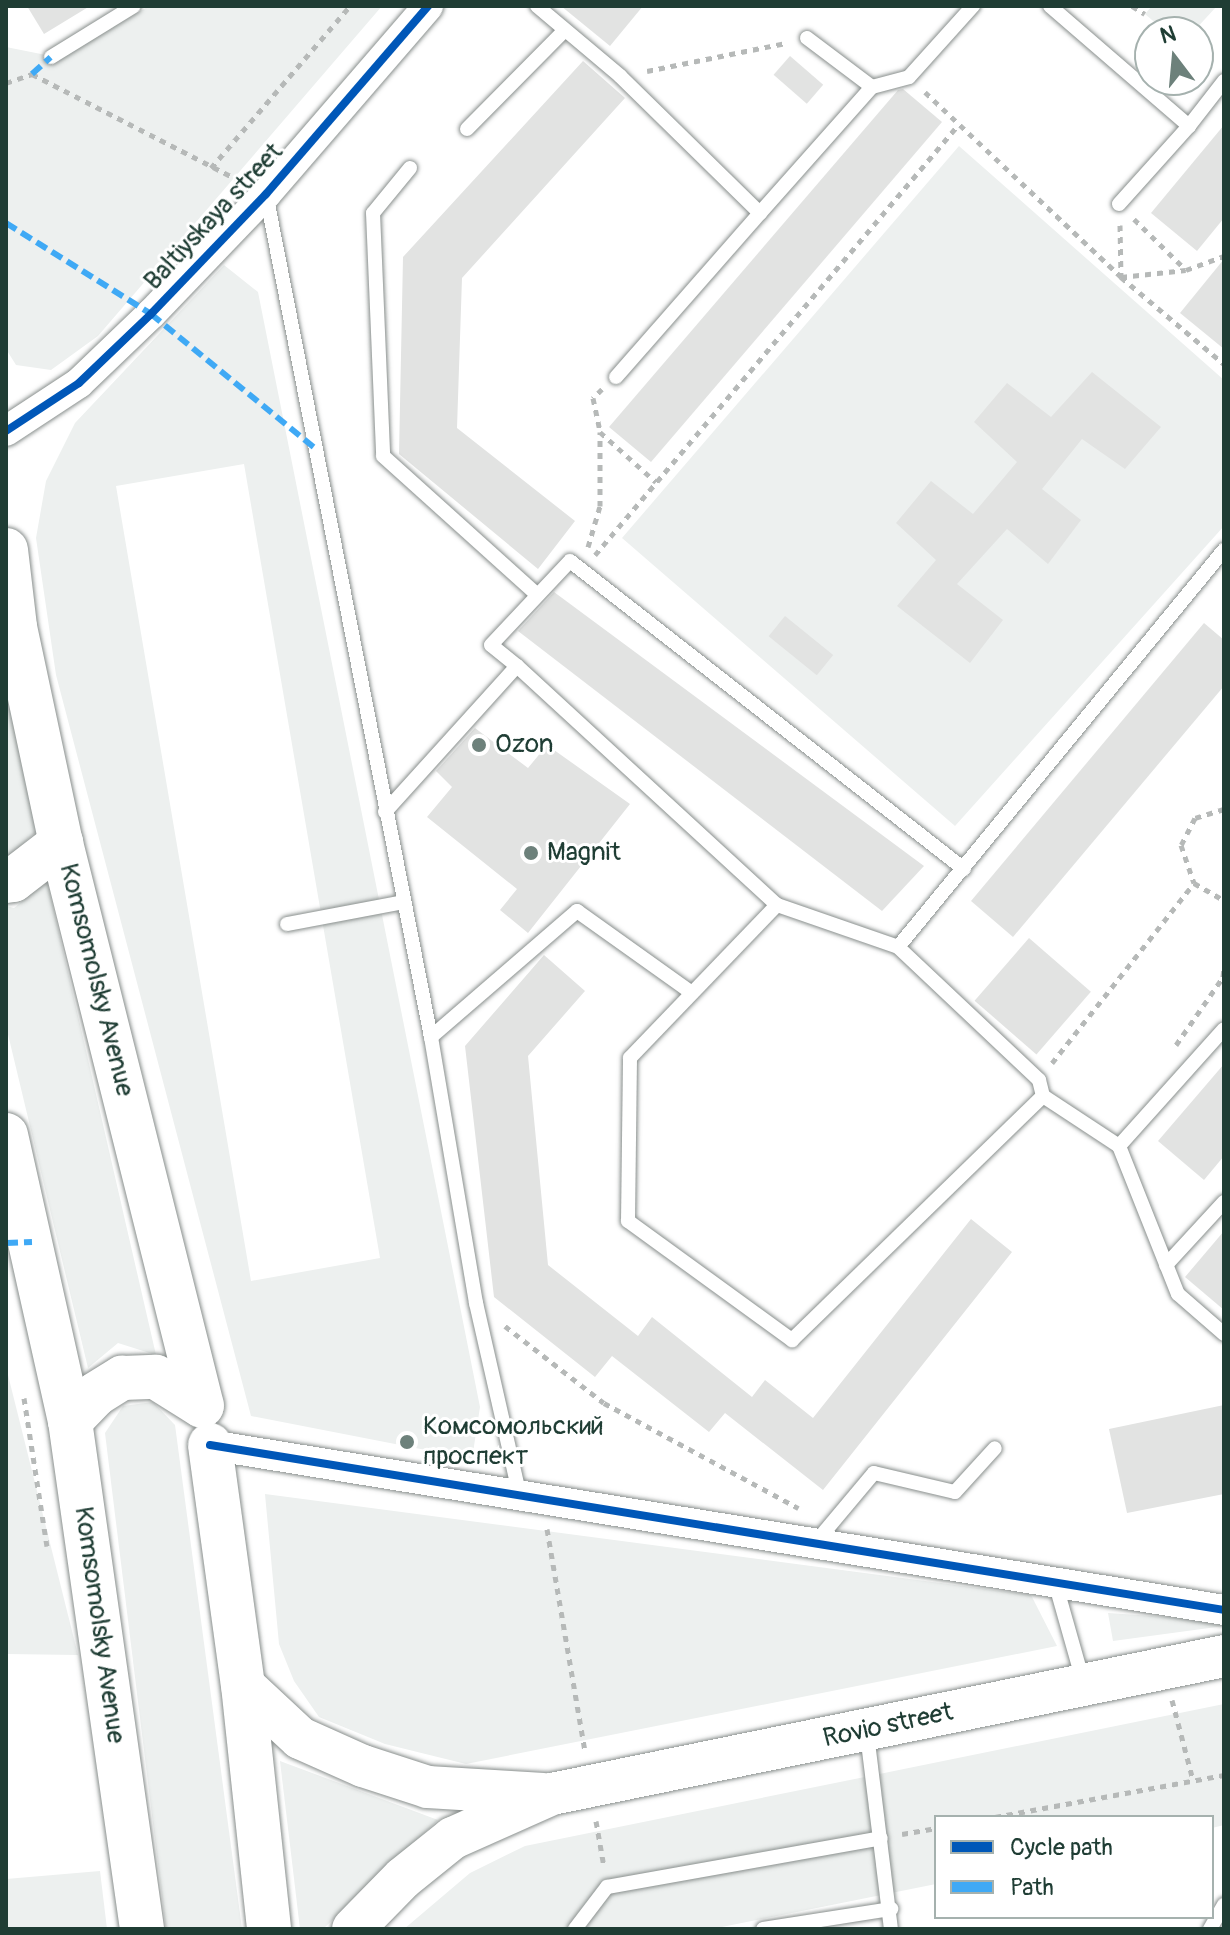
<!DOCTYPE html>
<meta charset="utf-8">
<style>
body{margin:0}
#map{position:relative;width:1230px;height:1935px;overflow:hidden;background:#fff;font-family:Pangolin,sans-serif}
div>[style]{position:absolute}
.built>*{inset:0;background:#edf0ef}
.building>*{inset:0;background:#e2e3e2;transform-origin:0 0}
.path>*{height:5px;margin-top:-2.5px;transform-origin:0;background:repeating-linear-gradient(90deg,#b6b9b8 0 6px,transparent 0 12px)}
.roads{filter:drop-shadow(0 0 2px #898f8d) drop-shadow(0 0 2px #898f8d)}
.service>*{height:14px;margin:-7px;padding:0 7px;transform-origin:7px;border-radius:7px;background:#fff}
.minor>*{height:30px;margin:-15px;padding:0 15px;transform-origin:15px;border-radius:15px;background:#fff}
.secondary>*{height:42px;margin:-21px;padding:0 21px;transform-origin:21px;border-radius:21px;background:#fff}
.primary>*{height:44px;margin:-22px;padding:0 22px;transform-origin:22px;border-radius:22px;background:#fff}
.quiet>*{height:6px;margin-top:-3px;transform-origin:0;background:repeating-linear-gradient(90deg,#3fa9f5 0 12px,transparent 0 18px)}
.cycleway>*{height:8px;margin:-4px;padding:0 4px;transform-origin:4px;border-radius:4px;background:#0057b8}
.dots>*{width:22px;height:22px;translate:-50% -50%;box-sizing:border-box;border:4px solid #fff;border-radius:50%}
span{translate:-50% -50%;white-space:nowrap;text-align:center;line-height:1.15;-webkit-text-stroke:6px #fff;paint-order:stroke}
.street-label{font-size:26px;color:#1f3d34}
.poi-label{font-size:26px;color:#1f3d34}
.left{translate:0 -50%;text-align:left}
.frame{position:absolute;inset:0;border:8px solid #1f3d34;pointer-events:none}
.legend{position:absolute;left:934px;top:1815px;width:280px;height:104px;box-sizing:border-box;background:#fff;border:2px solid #a5b1ae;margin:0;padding:10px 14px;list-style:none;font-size:24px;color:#1f3d34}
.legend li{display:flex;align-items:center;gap:16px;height:40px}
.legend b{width:40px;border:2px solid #a5b1ae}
.north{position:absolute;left:1134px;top:16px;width:80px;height:80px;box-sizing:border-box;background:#fff;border:2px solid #a5b1ae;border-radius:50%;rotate:344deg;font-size:22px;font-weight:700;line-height:32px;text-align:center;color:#1f3d34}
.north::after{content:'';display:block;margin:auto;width:28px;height:36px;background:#6d817b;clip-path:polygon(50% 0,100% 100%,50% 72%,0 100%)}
</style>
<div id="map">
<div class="built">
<i style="clip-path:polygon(149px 6px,382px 6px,98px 336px,51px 370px,16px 365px,6px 349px,6px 47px,61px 58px)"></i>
<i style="clip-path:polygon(1152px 6px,1217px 6px,1193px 32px,1166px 32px,1145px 14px)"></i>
<i style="clip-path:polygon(959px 146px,1224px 380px,1224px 526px,955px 826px,622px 538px)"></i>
<i style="clip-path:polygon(evenodd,224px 265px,258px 292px,480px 1407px,472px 1459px,251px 1416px,56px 675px,36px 538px,46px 481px,75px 423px,224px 265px,244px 464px,380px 1258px,251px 1281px,116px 486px,244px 464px)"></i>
<i style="clip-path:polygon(6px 691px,38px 830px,6px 859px)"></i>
<i style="clip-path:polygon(47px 881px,156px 1355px,118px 1343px,88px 1368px,6px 1026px,6px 906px,14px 908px)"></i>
<i style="clip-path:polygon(6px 1367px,78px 1655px,6px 1654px)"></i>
<i style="clip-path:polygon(153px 1402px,175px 1425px,242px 1929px,166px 1929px,105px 1433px,123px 1406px)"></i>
<i style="clip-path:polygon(265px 1494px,1031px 1595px,1057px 1646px,466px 1764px,385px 1744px,319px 1717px,294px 1681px,279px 1644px)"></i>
<i style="clip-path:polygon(1108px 1613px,1224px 1621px,1224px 1626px,1113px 1641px)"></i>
<i style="clip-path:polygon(1224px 1704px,1224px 1825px,1212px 1828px,1212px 1817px,936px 1817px,936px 1884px,712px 1929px,404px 1929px,470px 1873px,525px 1846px)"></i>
<i style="clip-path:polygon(280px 1761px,438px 1820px,323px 1929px,300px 1929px)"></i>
<i style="clip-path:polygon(100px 1871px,107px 1929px,6px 1929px,6px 1879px)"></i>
</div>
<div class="building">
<i style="clip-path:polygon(27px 6px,90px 6px,44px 34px)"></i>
<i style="clip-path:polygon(561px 6px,643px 6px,610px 46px)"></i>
<i style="left:790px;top:56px;width:44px;height:25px;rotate:41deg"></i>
<i style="clip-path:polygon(583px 61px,625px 98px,462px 278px,457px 428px,575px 521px,538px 569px,399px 454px,403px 257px)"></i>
<i style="clip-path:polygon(903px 89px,942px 122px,651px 462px,609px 427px,898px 90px)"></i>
<i style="clip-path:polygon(1224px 125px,1224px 218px,1197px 251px,1151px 213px)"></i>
<i style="clip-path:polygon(1224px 259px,1224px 349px,1180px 313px)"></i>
<i style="clip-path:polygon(1092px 372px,1161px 427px,1125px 469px,1082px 439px,1042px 489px,1081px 520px,1048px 564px,1007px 529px,957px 584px,1003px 620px,970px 663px,897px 606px,936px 560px,896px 523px,931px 481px,973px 514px,1017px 462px,974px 422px,1007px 383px,1051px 417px)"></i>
<i style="clip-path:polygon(554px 592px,924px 866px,882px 911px,518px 631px)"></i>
<i style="left:785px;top:616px;width:62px;height:26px;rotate:39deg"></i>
<i style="clip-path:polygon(1204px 623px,1224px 640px,1224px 686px,1013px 937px,971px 901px)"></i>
<i style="clip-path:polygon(475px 728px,528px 768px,547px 745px,630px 804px,528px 933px,500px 910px,517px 889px,427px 817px,452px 787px,436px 771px)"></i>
<i style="left:1029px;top:938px;width:82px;height:83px;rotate:41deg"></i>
<i style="clip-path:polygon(544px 955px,585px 991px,528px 1056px,548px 1265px,638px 1336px,652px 1317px,752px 1397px,765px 1380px,813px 1418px,971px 1219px,1012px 1252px,823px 1490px,725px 1413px,709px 1432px,612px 1356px,595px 1377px,494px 1297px,465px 1046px)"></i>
<i style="clip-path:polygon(1224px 1064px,1224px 1156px,1204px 1180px,1158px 1141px)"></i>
<i style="clip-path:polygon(1224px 1231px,1224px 1310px,1185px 1277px)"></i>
<i style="clip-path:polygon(1224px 1405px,1224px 1494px,1127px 1513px,1109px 1429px)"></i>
</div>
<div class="path">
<i style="left:1132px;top:6px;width:15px;rotate:32deg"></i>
<i style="left:647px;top:71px;width:142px;rotate:-11.4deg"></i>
<i style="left:6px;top:83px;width:28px;rotate:-19deg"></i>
<i style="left:32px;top:74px;width:232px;rotate:27.2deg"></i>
<i style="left:925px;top:92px;width:270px;rotate:43.3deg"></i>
<i style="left:1121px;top:277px;width:135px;rotate:40.2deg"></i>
<i style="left:211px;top:168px;width:213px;rotate:-49.4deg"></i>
<i style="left:1134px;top:219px;width:73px;rotate:44.4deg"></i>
<i style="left:1120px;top:225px;width:52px;rotate:88.9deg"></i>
<i style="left:1121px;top:277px;width:65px;rotate:-6.1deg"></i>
<i style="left:1186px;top:270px;width:40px;rotate:-20.2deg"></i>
<i style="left:602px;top:389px;width:13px;rotate:135deg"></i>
<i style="left:593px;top:398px;width:35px;rotate:78deg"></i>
<i style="left:600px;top:432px;width:75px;rotate:41.8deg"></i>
<i style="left:588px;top:547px;width:43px;rotate:-73.7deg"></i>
<i style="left:600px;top:506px;width:74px;rotate:-90deg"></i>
<i style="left:595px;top:555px;width:564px;rotate:-49.82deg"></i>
<i style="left:1224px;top:809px;width:30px;rotate:163deg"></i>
<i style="left:1195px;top:818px;width:30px;rotate:117deg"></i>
<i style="left:1181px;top:845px;width:40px;rotate:71.1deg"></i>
<i style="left:1194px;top:883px;width:34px;rotate:30deg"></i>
<i style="left:1176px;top:1045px;width:83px;rotate:-55.3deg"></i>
<i style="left:1223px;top:977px;width:9px;rotate:-84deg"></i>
<i style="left:1052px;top:1063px;width:229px;rotate:-51.7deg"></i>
<i style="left:505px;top:1326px;width:125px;rotate:37.9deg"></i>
<i style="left:604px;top:1403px;width:221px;rotate:28.4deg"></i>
<i style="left:24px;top:1398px;width:150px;rotate:81.2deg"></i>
<i style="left:547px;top:1529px;width:226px;rotate:80.3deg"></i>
<i style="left:1172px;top:1700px;width:83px;rotate:75.3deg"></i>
<i style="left:995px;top:1817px;width:233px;rotate:-10.4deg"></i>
<i style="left:596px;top:1821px;width:47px;rotate:80.1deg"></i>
<i style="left:902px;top:1834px;width:35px;rotate:-10deg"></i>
</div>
<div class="roads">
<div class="service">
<i style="left:537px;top:6px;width:109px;rotate:40.1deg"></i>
<i style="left:620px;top:76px;width:196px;rotate:44.4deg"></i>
<i style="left:760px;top:213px;width:169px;rotate:-48.4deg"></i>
<i style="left:872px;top:87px;width:38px;rotate:-15deg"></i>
<i style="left:909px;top:77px;width:96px;rotate:-48deg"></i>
<i style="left:1050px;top:6px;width:184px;rotate:40.8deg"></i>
<i style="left:1189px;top:126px;width:57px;rotate:-52.1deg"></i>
<i style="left:807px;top:38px;width:81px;rotate:37deg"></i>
<i style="left:51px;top:57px;width:97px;rotate:-31.6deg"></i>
<i style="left:467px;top:129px;width:138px;rotate:-45.3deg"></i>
<i style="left:410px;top:168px;width:58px;rotate:129.4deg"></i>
<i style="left:373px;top:213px;width:243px;rotate:87.6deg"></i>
<i style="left:383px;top:456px;width:206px;rotate:42deg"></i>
<i style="left:266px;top:194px;width:859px;rotate:78.93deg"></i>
<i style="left:431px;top:1037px;width:270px;rotate:80.4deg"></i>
<i style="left:476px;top:1303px;width:195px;rotate:77.2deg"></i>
<i style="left:1119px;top:204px;width:105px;rotate:-48.1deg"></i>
<i style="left:616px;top:377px;width:218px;rotate:-48.7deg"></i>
<i style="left:517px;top:666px;width:33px;rotate:-141deg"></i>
<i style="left:491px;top:645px;width:115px;rotate:-46.8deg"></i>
<i style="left:570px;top:561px;width:500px;rotate:38.02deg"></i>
<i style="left:385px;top:812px;width:197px;rotate:-47.9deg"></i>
<i style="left:517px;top:666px;width:353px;rotate:42.6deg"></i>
<i style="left:777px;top:905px;width:212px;rotate:133.9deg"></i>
<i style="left:630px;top:1058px;width:163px;rotate:90.7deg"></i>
<i style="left:628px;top:1221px;width:203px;rotate:36deg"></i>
<i style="left:792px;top:1340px;width:350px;rotate:-44.2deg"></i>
<i style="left:1043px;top:1096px;width:91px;rotate:33.3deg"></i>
<i style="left:1119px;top:1146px;width:159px;rotate:68.3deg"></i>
<i style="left:1178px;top:1294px;width:61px;rotate:41deg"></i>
<i style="left:777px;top:905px;width:128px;rotate:19.1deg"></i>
<i style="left:898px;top:947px;width:194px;rotate:43.3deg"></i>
<i style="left:1039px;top:1080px;width:16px;rotate:76deg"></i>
<i style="left:287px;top:924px;width:118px;rotate:-10.7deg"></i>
<i style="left:898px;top:947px;width:514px;rotate:-50.61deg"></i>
<i style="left:431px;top:1037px;width:193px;rotate:-40.8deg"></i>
<i style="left:577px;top:911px;width:141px;rotate:35.5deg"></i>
<i style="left:1119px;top:1146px;width:157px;rotate:-48.1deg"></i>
<i style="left:1166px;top:1265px;width:86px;rotate:-47.4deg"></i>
<i style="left:816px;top:1542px;width:90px;rotate:-50deg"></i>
<i style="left:874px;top:1473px;width:83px;rotate:13.2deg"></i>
<i style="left:955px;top:1492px;width:59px;rotate:-47.7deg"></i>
<i style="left:1055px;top:1582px;width:103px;rotate:74.2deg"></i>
<i style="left:867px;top:1734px;width:196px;rotate:83deg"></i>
<i style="left:575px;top:1929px;width:53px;rotate:-52.7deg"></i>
<i style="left:607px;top:1887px;width:278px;rotate:-10.1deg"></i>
<i style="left:763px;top:1929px;width:130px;rotate:-8.9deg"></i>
<i style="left:1210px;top:1929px;width:28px;rotate:-60deg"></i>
</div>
<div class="minor">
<i style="left:6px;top:431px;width:87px;rotate:-33.3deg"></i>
<i style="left:79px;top:383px;width:100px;rotate:-43.8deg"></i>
<i style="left:151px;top:314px;width:166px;rotate:-46.2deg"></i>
<i style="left:266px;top:194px;width:248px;rotate:-49.2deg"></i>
<i style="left:210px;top:1445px;width:1027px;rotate:9.24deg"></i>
</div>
<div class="secondary">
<i style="left:243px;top:1685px;width:78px;rotate:42.9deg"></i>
<i style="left:300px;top:1738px;width:69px;rotate:24deg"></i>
<i style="left:363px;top:1766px;width:68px;rotate:17.9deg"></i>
<i style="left:428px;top:1787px;width:115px;rotate:3.5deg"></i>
<i style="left:353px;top:1929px;width:71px;rotate:-45.6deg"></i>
<i style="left:403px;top:1878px;width:64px;rotate:-38.7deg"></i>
<i style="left:453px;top:1838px;width:108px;rotate:-24deg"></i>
<i style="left:552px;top:1794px;width:686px;rotate:-11.6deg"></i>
</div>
<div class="primary">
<i style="left:6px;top:550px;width:78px;rotate:83.3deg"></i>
<i style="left:15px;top:627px;width:221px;rotate:78deg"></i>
<i style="left:61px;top:843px;width:580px;rotate:75.94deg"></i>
<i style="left:6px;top:881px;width:7px;rotate:-8deg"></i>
<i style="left:13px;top:880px;width:61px;rotate:-37.6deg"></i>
<i style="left:6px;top:1135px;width:293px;rotate:77.4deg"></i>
<i style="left:70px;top:1421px;width:513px;rotate:81.93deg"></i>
<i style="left:70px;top:1421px;width:37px;rotate:-46deg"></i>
<i style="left:96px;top:1394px;width:31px;rotate:-32deg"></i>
<i style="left:122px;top:1378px;width:34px;rotate:-2deg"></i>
<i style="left:156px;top:1377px;width:54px;rotate:32.2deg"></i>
<i style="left:210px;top:1445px;width:242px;rotate:82.2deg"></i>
<i style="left:243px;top:1685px;width:245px;rotate:83.9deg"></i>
</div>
</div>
<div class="quiet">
<i style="left:32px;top:74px;width:25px;rotate:-42deg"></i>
<i style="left:6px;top:223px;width:171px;rotate:32.1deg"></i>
<i style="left:151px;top:314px;width:212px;rotate:39.3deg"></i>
<i style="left:6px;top:1243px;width:26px;rotate:-2deg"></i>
</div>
<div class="cycleway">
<i style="left:6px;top:431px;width:87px;rotate:-33.3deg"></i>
<i style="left:79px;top:383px;width:100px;rotate:-43.8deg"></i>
<i style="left:151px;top:314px;width:166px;rotate:-46.2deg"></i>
<i style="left:266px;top:194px;width:248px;rotate:-49.2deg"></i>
<i style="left:210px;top:1445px;width:1027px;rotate:9.24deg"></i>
</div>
<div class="dots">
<i style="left:479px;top:745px;background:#6d817b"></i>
<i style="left:531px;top:853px;background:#6d817b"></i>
<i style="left:407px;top:1442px;background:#6d817b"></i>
</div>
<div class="street-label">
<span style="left:214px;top:217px;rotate:-47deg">Baltiyskaya street</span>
<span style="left:96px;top:980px;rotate:76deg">Komsomolsky Avenue</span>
<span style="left:99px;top:1625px;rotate:82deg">Komsomolsky Avenue</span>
<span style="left:888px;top:1726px;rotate:-12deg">Rovio street</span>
</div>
<div class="poi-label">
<span class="left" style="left:495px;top:745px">Ozon</span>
<span class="left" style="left:547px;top:853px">Magnit</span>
<span class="left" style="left:423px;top:1442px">Комсомольский<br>проспект</span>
</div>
<div class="frame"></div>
<ul class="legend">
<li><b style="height:10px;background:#0057b8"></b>Cycle path</li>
<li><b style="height:10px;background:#3fa9f5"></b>Path</li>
</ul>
<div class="north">N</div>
</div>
